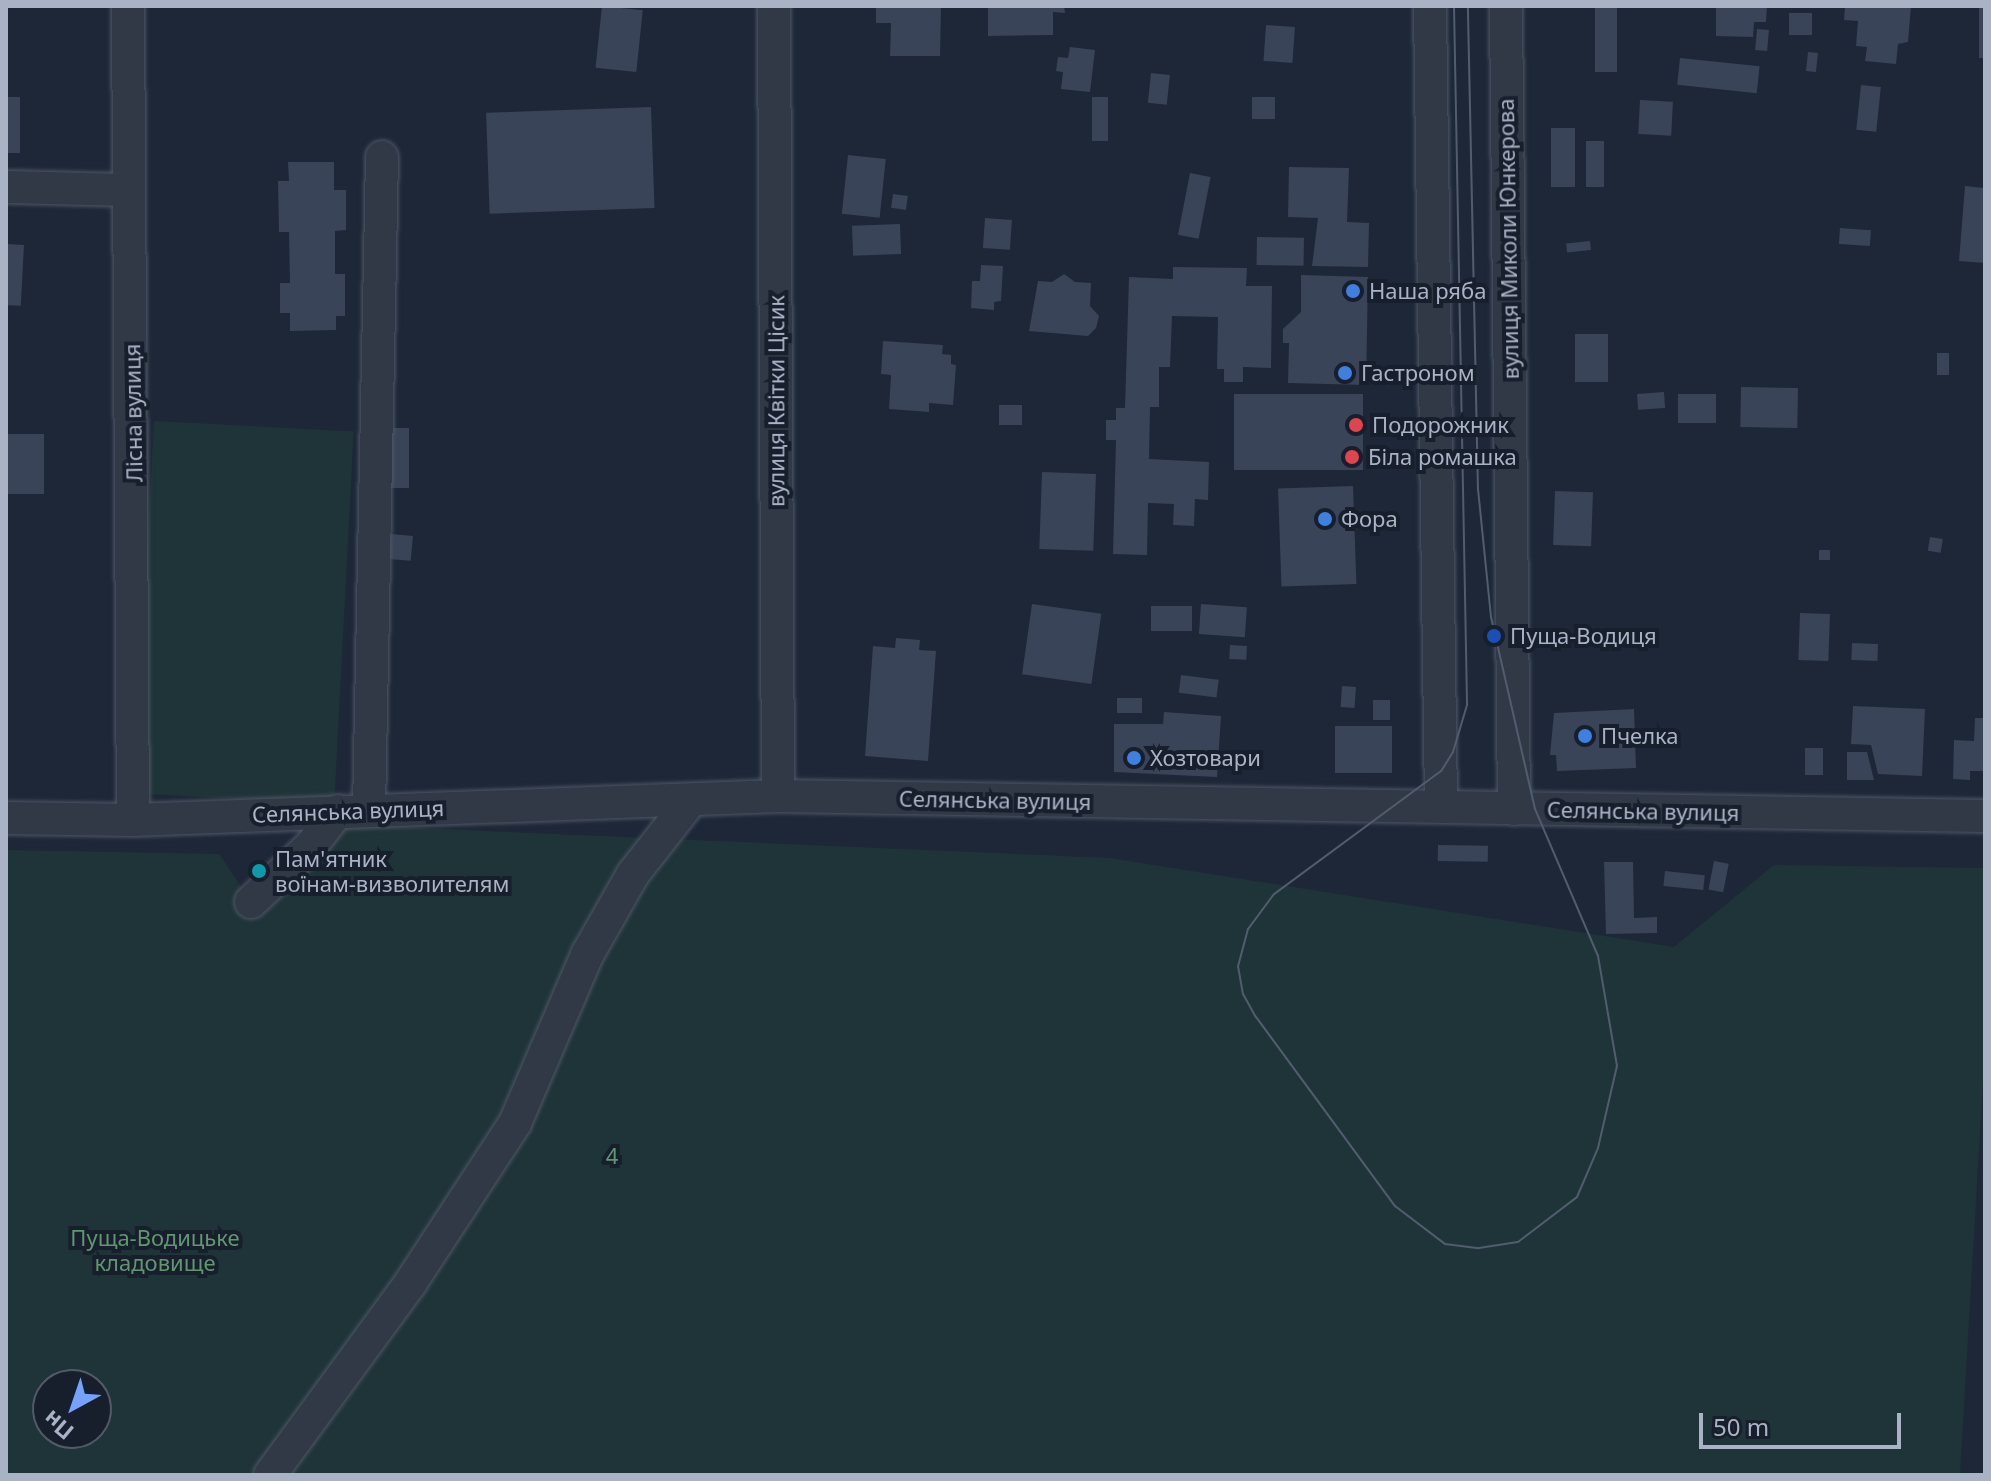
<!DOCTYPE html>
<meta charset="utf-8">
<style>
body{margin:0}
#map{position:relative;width:1991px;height:1481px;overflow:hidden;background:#1d2737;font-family:"Noto Sans",sans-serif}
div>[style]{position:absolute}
.green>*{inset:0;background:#1f3438;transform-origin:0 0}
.building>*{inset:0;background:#394458;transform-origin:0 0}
.roads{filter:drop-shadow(0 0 2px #4e5666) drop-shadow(0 0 2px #4e5666)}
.minor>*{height:32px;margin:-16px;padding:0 16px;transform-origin:16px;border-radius:16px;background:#313947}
.tram>*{height:2px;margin:-1px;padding:0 1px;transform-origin:1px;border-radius:1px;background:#525c6f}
.dots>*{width:22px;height:22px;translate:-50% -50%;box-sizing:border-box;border:4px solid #171e2c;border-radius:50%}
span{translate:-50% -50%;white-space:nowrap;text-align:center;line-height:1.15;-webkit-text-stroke:8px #171e2c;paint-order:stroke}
.street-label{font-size:22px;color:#aab3c5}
.poi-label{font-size:22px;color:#aab3c5}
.left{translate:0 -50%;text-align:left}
.park-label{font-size:22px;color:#619671}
.frame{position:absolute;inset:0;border:8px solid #aab3c5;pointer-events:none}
.north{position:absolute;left:32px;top:1369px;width:80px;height:80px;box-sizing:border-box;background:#171e2c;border:2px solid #525a69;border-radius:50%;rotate:220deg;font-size:22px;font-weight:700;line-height:32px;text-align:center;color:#aab3c5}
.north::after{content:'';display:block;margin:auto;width:28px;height:36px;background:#75a2ff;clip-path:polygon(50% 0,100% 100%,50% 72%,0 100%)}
.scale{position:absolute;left:1699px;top:1413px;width:202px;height:36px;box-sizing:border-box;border:4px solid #aab3c5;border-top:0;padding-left:10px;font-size:24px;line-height:28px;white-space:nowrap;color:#aab3c5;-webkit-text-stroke:6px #171e2c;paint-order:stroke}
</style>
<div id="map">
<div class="green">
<i style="left:154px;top:421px;width:200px;height:373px;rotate:3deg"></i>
<i style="clip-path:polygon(evenodd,349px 825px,1109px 858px,1674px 947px,1774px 865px,1985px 868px,1985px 1046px,1960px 1475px,6px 1475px,6px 850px,219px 854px,257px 910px,349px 825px,48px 1385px,96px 1385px,96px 1433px,48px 1433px,48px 1385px)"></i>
</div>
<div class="building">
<i style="left:602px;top:6px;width:41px;height:62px;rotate:6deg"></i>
<i style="clip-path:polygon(876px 6px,941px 6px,940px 56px,890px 56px,891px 23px,876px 23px)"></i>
<i style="clip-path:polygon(988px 6px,1064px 6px,1065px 13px,1053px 12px,1053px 35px,988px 36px)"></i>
<i style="left:1595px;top:6px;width:22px;height:66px"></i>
<i style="clip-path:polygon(1716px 6px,1767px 6px,1766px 22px,1754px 22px,1753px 37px,1716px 36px)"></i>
<i style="clip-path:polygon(1845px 6px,1911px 6px,1908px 42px,1898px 44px,1896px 64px,1865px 61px,1867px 47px,1856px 46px,1858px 21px,1844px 20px)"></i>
<i style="left:1979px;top:6px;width:6px;height:52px"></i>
<i style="left:1812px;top:13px;width:22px;height:23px;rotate:90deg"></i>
<i style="left:1266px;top:25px;width:29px;height:36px;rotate:4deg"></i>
<i style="left:1757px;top:29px;width:12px;height:21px;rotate:5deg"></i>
<i style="clip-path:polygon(1070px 47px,1095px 50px,1090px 92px,1061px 89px,1063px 72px,1056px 71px,1058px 57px,1068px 58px)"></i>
<i style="left:1808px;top:52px;width:10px;height:19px;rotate:6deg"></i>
<i style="left:1680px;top:58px;width:80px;height:27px;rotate:6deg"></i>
<i style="left:1151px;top:73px;width:19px;height:30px;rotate:6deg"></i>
<i style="left:1861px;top:85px;width:20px;height:45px;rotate:6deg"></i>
<i style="left:6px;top:97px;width:14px;height:56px"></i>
<i style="left:1092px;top:97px;width:16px;height:44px"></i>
<i style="left:1252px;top:97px;width:23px;height:22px"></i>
<i style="left:1640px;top:100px;width:33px;height:34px;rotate:3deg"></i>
<i style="left:651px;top:107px;width:101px;height:165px;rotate:88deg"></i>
<i style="left:1551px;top:128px;width:24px;height:59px"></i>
<i style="left:1586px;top:141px;width:18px;height:46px"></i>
<i style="left:848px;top:155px;width:38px;height:59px;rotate:6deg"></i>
<i style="clip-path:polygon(288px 162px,334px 162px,334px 190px,346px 190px,346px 230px,335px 231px,335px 274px,345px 274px,345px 316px,336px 316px,336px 330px,290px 331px,290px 313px,280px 313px,280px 283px,290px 283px,289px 232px,279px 232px,278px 181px,289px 181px)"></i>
<i style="clip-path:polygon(1289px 167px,1349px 168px,1347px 222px,1369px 223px,1368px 267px,1312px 266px,1318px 218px,1288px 217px)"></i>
<i style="left:1190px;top:173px;width:21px;height:63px;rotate:11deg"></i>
<i style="clip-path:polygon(1965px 186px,1985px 188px,1985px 263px,1959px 261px)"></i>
<i style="left:893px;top:194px;width:15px;height:14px;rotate:8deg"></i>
<i style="left:985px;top:218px;width:27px;height:30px;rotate:4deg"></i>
<i style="left:900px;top:224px;width:30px;height:48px;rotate:88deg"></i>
<i style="left:1840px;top:228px;width:31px;height:16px;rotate:4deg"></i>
<i style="left:1257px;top:237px;width:47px;height:28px;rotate:1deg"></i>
<i style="left:1590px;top:241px;width:9px;height:24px;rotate:84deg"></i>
<i style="left:6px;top:244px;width:18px;height:61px;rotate:3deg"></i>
<i style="clip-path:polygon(981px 265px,1003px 266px,1001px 301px,994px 302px,994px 310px,971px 308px,972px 281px,980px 281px)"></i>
<i style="clip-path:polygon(1173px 267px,1247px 268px,1246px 286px,1272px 286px,1271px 368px,1243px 367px,1243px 382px,1224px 382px,1224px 369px,1217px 369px,1218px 317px,1172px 316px,1170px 367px,1159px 367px,1159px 407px,1150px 407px,1149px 459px,1209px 462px,1208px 500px,1195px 499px,1194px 526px,1173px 525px,1174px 504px,1148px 503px,1147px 555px,1113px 554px,1116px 440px,1106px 440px,1106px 420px,1116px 420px,1116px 408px,1125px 408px,1129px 277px,1173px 279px)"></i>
<i style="clip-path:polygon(1064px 274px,1075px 282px,1091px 283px,1090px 306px,1099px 316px,1096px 328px,1088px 336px,1029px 331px,1038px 281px,1052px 282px)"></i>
<i style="clip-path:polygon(1301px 275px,1368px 277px,1366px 385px,1288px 383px,1289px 343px,1283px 343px,1283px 329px,1301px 312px)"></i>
<i style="left:1575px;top:334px;width:33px;height:48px"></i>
<i style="clip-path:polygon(883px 341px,943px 345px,942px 354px,951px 355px,951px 364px,956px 365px,953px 405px,929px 403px,929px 412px,889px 409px,891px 375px,881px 374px)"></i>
<i style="left:1937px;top:353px;width:12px;height:22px"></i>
<i style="left:1741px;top:387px;width:57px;height:40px;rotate:1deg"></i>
<i style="left:1664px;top:392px;width:16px;height:27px;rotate:86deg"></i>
<i style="left:1234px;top:394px;width:129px;height:76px"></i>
<i style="left:1678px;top:394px;width:38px;height:29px"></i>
<i style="left:999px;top:405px;width:23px;height:20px"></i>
<i style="left:385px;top:428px;width:24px;height:60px"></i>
<i style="left:6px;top:434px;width:38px;height:60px"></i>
<i style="left:1042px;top:472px;width:54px;height:77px;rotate:2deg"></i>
<i style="left:1353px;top:486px;width:98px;height:75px;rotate:88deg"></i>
<i style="left:1555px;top:491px;width:38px;height:54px;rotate:2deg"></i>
<i style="left:391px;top:534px;width:22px;height:25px;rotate:5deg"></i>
<i style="left:1930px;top:537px;width:13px;height:14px;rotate:9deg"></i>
<i style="left:1819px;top:550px;width:11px;height:10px"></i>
<i style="left:1032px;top:604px;width:70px;height:71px;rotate:8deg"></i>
<i style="left:1201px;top:604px;width:46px;height:30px;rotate:4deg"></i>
<i style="left:1151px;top:606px;width:41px;height:25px"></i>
<i style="left:1800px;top:613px;width:30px;height:47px;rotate:2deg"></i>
<i style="clip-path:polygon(896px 638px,920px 640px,919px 650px,936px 651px,928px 761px,865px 756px,873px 646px,895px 648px)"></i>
<i style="left:1852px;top:643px;width:26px;height:17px;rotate:2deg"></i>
<i style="left:1230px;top:645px;width:17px;height:14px;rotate:3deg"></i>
<i style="left:1181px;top:675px;width:38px;height:18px;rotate:7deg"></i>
<i style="left:1342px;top:686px;width:14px;height:21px;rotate:4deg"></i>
<i style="left:1117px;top:698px;width:25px;height:15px"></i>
<i style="left:1373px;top:700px;width:17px;height:20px"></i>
<i style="clip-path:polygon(1853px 706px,1925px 709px,1922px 776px,1878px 774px,1871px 745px,1851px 744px)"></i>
<i style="clip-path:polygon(1634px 709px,1636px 768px,1557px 771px,1556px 755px,1550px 755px,1554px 713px)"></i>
<i style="clip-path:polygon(1164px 712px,1221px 716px,1217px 777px,1114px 772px,1114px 724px,1163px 724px)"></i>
<i style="clip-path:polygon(1975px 718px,1985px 718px,1985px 771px,1970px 771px,1970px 780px,1953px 779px,1954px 740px,1974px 741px)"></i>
<i style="left:1335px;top:726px;width:57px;height:47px"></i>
<i style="left:1805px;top:748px;width:18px;height:27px"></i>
<i style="clip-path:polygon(1847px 752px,1867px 752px,1874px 780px,1847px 780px)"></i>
<i style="left:1438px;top:845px;width:50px;height:16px;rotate:1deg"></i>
<i style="left:1714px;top:861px;width:15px;height:29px;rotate:11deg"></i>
<i style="clip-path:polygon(1604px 862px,1633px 862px,1634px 918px,1657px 917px,1657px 933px,1606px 934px)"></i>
<i style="left:1665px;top:871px;width:40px;height:15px;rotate:6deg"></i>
</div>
<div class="roads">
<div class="minor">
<i style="left:128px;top:6px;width:814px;rotate:89.65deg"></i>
<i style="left:774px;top:6px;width:790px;rotate:89.71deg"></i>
<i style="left:1430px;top:6px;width:801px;rotate:89.21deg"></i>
<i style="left:1506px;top:6px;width:803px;rotate:89.43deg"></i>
<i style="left:6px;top:187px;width:123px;rotate:1.4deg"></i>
<i style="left:369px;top:810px;width:653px;rotate:-88.86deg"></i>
<i style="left:6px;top:818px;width:127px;rotate:0.9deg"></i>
<i style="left:133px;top:820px;width:645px;rotate:-2.13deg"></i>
<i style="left:778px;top:796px;width:1207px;rotate:0.95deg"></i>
<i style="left:251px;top:902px;width:82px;rotate:-43deg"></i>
<i style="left:311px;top:846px;width:44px;rotate:-52.4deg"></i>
<i style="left:270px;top:1475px;width:239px;rotate:-53.8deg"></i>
<i style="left:411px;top:1282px;width:190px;rotate:-56.8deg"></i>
<i style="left:515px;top:1123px;width:183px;rotate:-66.8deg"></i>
<i style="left:587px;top:955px;width:93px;rotate:-60.4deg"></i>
<i style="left:633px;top:874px;width:94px;rotate:-51.9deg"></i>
</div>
</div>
<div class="tram">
<i style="left:1454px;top:6px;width:699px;rotate:88.93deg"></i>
<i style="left:1467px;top:705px;width:49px;rotate:106.6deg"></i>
<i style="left:1453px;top:752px;width:22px;rotate:122deg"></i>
<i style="left:1441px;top:771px;width:207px;rotate:143.6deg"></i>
<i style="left:1274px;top:894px;width:44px;rotate:126.6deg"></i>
<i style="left:1248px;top:929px;width:38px;rotate:105deg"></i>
<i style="left:1238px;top:966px;width:28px;rotate:80deg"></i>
<i style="left:1243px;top:994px;width:26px;rotate:61deg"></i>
<i style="left:1256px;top:1017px;width:235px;rotate:53.7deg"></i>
<i style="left:1395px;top:1206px;width:63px;rotate:37.2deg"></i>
<i style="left:1445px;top:1244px;width:34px;rotate:7deg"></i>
<i style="left:1479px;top:1248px;width:39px;rotate:-9deg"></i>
<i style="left:1518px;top:1242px;width:74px;rotate:-37.3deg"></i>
<i style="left:1577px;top:1197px;width:53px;rotate:-66.8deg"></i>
<i style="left:1598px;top:1148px;width:84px;rotate:-77deg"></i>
<i style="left:1617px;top:1066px;width:112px;rotate:-99.8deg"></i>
<i style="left:1598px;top:956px;width:160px;rotate:-113.2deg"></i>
<i style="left:1535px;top:809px;width:197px;rotate:-102.9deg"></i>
<i style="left:1491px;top:617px;width:128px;rotate:-95.8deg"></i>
<i style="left:1478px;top:490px;width:484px;rotate:-91.2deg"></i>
</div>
<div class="dots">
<i style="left:1353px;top:291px;background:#3f7fe0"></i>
<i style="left:1345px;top:373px;background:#3f7fe0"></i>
<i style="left:1356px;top:425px;background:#e0444e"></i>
<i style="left:1352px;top:457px;background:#e0444e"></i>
<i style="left:1325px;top:519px;background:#3f7fe0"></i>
<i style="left:1494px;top:636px;background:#1a4fb4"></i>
<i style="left:1585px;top:736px;background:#3f7fe0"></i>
<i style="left:1134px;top:758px;background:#3f7fe0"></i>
<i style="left:259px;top:871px;background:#0f9aa8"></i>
</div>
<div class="street-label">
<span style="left:1508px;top:239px;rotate:-91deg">вулиця Миколи Юнкерова</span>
<span style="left:776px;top:401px;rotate:-90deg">вулиця Квітки Цісик</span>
<span style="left:133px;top:413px;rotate:-91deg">Лісна вулиця</span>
<span style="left:995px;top:800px;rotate:1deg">Селянська вулиця</span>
<span style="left:348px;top:811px;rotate:-2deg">Селянська вулиця</span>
<span style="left:1643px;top:811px;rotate:1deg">Селянська вулиця</span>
</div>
<div class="poi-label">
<span class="left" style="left:1369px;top:291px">Наша ряба</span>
<span class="left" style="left:1361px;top:373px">Гастроном</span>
<span class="left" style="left:1372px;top:425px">Подорожник</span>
<span class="left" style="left:1368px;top:457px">Біла ромашка</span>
<span class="left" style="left:1341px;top:519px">Фора</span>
<span class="left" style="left:1510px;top:636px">Пуща-Водиця</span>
<span class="left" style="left:1601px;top:736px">Пчелка</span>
<span class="left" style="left:1150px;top:758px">Хозтовари</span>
<span class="left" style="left:275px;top:871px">Пам'ятник<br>воїнам-визволителям</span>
</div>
<div class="park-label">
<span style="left:612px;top:1156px">4</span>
<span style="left:155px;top:1250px">Пуща-Водицьке<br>кладовище</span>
</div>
<div class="frame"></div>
<div class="north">Пн</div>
<div class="scale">50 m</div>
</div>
